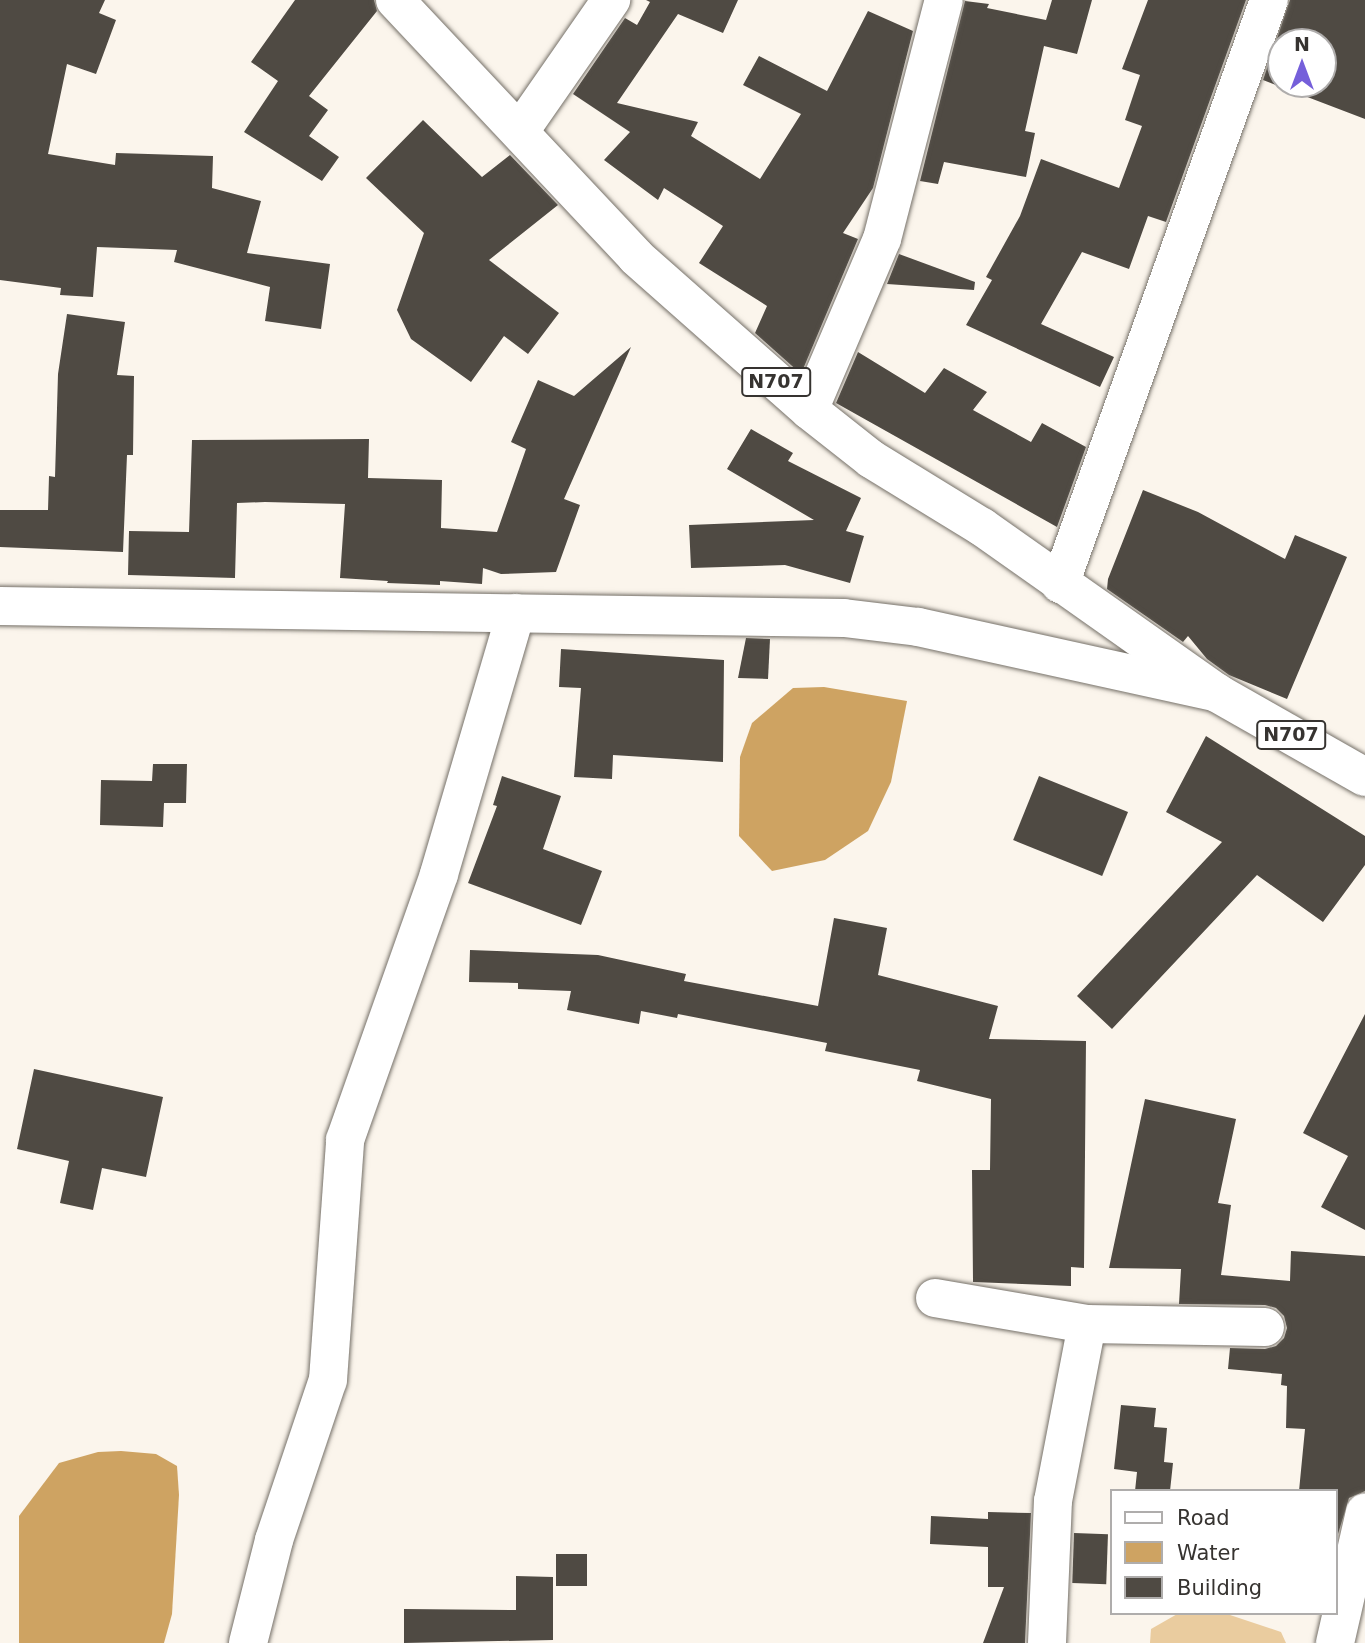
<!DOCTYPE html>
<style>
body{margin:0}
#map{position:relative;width:1365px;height:1643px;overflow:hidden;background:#fbf5ec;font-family:"DejaVu Sans",sans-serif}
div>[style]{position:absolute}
.green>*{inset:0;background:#eacc9f}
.water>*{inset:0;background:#cea362}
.building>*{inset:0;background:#4f4a43;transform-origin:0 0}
.roads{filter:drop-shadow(0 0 2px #757068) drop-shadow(0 0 2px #757068)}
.street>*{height:38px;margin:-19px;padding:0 19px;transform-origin:19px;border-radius:19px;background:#fff}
.secondary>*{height:38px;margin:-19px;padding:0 19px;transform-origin:19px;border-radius:19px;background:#fff}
.highway>*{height:38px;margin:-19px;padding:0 19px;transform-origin:19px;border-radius:19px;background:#fff}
span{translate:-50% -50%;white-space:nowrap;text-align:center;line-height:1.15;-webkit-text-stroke:7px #fff;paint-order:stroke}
.shield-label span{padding:2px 5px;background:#fff;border:2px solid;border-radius:5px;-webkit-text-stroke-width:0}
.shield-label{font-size:19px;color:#363330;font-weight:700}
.legend{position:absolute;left:1110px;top:1489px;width:228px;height:126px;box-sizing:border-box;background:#fff;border:2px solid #afadac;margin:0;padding:9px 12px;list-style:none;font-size:21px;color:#363330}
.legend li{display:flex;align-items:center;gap:14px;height:35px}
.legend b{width:35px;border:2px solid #afadac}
.north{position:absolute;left:1267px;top:28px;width:70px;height:70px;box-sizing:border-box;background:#fff;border:2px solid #afadac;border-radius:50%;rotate:0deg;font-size:19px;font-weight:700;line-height:28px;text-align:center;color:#363330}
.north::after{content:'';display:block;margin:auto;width:24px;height:32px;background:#755fda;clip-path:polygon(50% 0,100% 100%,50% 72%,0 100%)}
</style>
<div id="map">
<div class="green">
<i style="clip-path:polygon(1179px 1613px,1224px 1613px,1281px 1632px,1286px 1643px,1150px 1643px,1151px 1629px)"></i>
</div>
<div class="water">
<i style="clip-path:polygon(824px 687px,907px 701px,891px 782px,868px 831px,825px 860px,772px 871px,739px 836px,740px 757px,752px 723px,793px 688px)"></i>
<i style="clip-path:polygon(121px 1451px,156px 1454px,177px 1466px,179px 1495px,172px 1614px,164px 1643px,19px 1643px,19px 1516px,59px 1463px,98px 1452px)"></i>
</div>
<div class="building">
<i style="clip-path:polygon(0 0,105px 0,99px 13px,116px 20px,96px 74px,67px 64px,48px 154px,115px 165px,116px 153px,213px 156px,212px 188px,261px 201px,247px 253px,330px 264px,321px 329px,265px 321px,270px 287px,174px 262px,177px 250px,97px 247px,93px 297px,60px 295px,61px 288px,0 280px)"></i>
<i style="clip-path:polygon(295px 0,374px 0,377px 11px,309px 96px,328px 110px,309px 136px,339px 157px,322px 181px,244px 132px,278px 81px,251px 62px)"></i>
<i style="clip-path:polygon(646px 0,738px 0,723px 33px,678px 14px,617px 103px,698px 122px,691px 136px,760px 179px,801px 114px,743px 85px,759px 56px,827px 91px,868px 11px,913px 31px,873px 188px,843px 233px,858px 239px,801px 374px,755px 333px,767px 306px,699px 263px,723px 226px,664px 188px,658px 200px,604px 160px,630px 132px,573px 94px,625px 18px,637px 25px,650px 2px)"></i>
<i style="clip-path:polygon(1052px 0,1092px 0,1077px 54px,1044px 46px,1025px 131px,1035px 133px,1026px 177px,944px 162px,938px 184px,920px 181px,965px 1px,989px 4px,987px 8px,1046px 20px)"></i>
<i style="clip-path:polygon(1148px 0,1246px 0,1166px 222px,1148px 216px,1129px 269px,1082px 252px,1041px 324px,1114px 357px,1100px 387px,966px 325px,992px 280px,986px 277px,1020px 216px,1041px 159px,1119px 188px,1142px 126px,1125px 120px,1140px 75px,1122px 69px)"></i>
<i style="clip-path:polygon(evenodd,1290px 0,1365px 0,1365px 119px,1263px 80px,1290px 0,1281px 42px,1323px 42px,1323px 84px,1281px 84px,1281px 42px)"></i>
<i style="clip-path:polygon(423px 120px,482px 177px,510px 155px,558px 205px,489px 260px,559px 313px,528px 354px,504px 336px,471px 382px,411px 339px,397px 310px,424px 233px,366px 178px)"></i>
<i style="clip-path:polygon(899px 254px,975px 282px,974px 290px,887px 284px)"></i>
<i style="clip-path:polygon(67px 314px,125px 322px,117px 375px,134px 376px,133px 455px,127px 455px,123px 552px,0 547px,0 510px,48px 510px,49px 476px,55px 477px,58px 374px)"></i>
<i style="clip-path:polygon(631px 347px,564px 499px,580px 505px,556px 572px,501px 574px,483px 568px,482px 584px,440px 581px,440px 585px,387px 583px,388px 581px,340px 578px,345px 504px,265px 502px,237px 503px,235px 578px,128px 575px,129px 531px,189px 532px,192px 440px,369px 439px,368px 478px,442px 480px,441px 528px,497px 532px,526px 449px,511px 442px,538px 380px,574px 396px)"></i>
<i style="clip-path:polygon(858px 352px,925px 393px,944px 368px,987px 392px,973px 410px,1031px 442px,1042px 423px,1086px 447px,1057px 527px,836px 403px)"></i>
<i style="clip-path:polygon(751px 429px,793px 453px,788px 461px,861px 498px,846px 531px,864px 536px,850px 583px,785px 565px,691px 568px,689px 525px,814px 520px,727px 469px)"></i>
<i style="clip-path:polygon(1143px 490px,1198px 512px,1285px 559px,1295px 535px,1347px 557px,1287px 699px,1229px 675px,1207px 659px,1188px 636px,1183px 642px,1107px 589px,1108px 579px)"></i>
<i style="clip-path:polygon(746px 638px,770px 639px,768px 679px,738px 678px)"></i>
<i style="clip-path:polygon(561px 649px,724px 660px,723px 762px,613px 755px,612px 779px,574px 777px,581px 688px,559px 687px)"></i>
<i style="clip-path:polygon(1206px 736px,1365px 836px,1365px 865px,1323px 922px,1257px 875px,1112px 1029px,1077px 996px,1222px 842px,1166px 812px)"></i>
<i style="clip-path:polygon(153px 764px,187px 764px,186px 803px,164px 803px,163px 827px,100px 825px,101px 780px,152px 781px)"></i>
<i style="clip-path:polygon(502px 776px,561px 796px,543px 849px,602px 871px,581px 925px,468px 883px,497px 806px,493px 805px)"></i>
<i style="left:1039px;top:776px;width:96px;height:69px;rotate:22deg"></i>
<i style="clip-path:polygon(834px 918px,887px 928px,878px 975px,998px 1006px,989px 1039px,1086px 1041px,1084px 1268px,1071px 1267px,1071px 1286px,973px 1282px,972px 1170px,990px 1170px,991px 1099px,917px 1081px,920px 1070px,825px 1051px,827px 1043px,678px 1014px,677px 1018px,641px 1011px,639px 1024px,567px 1010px,571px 991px,518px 989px,518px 983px,469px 982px,470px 950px,598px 955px,686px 974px,684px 981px,818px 1006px)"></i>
<i style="clip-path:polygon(1365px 1014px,1365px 1230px,1321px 1207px,1348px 1156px,1303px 1133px)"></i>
<i style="clip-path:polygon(34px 1069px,163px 1097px,146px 1177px,102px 1168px,93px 1210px,60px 1203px,69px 1161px,17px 1149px)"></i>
<i style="clip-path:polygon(1145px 1099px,1236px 1119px,1218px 1203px,1231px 1205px,1221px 1275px,1290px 1281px,1291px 1251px,1365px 1256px,1365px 1491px,1349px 1498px,1335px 1544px,1335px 1491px,1299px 1491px,1305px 1429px,1286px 1428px,1287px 1386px,1281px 1385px,1282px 1374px,1228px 1369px,1230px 1348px,1265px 1349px,1276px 1346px,1284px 1338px,1287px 1328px,1284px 1316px,1276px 1308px,1265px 1305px,1179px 1304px,1181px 1269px,1109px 1268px)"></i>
<i style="clip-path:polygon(1121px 1405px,1156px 1408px,1154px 1427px,1167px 1428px,1164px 1462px,1173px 1463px,1170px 1491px,1135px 1491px,1137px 1472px,1114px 1469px)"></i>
<i style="clip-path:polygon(988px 1512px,1031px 1513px,1025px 1643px,983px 1643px,1004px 1587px,988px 1587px,988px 1547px,930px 1544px,931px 1516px,988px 1519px)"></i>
<i style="left:1074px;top:1533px;width:34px;height:50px;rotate:2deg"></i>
<i style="left:556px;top:1554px;width:31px;height:32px"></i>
<i style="clip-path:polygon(516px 1576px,553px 1577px,553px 1640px,404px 1643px,404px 1609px,516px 1610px)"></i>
</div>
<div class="roads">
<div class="street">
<i style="left:520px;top:131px;width:160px;rotate:-55.2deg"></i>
<i style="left:809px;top:410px;width:186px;rotate:-66.9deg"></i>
<i style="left:882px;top:239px;width:247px;rotate:-75.5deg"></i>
<i style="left:1060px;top:584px;width:620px;rotate:-70.31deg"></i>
<i style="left:935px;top:1298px;width:154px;rotate:9.7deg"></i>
<i style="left:1087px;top:1324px;width:178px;rotate:1deg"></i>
<i style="left:1047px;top:1643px;width:142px;rotate:-87.6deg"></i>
<i style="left:1053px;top:1501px;width:180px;rotate:-79.1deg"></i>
<i style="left:1335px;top:1643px;width:134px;rotate:-77.1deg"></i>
</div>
<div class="secondary">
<i style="left:0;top:606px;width:844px;rotate:0.81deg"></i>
<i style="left:844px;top:618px;width:75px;rotate:6.9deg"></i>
<i style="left:918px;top:627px;width:306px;rotate:12.4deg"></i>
<i style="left:248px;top:1643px;width:106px;rotate:-75.8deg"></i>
<i style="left:274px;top:1540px;width:169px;rotate:-71.4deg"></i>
<i style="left:328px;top:1380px;width:241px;rotate:-85.9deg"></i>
<i style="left:345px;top:1140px;width:282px;rotate:-70.5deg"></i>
<i style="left:439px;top:874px;width:272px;rotate:-73.6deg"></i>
</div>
<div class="highway">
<i style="left:395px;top:0;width:352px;rotate:46.8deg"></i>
<i style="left:636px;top:257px;width:231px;rotate:41.5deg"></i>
<i style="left:809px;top:410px;width:79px;rotate:38.3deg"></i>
<i style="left:871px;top:459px;width:130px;rotate:31.5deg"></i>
<i style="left:982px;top:527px;width:288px;rotate:35.2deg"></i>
<i style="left:1217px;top:693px;width:170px;rotate:29.6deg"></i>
</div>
</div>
<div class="shield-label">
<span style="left:776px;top:382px">N707</span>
<span style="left:1291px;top:735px">N707</span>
</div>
<ul class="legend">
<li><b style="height:9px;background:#fff"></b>Road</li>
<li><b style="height:19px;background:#cea362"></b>Water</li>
<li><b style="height:19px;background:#4f4a43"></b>Building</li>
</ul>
<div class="north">N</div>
</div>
